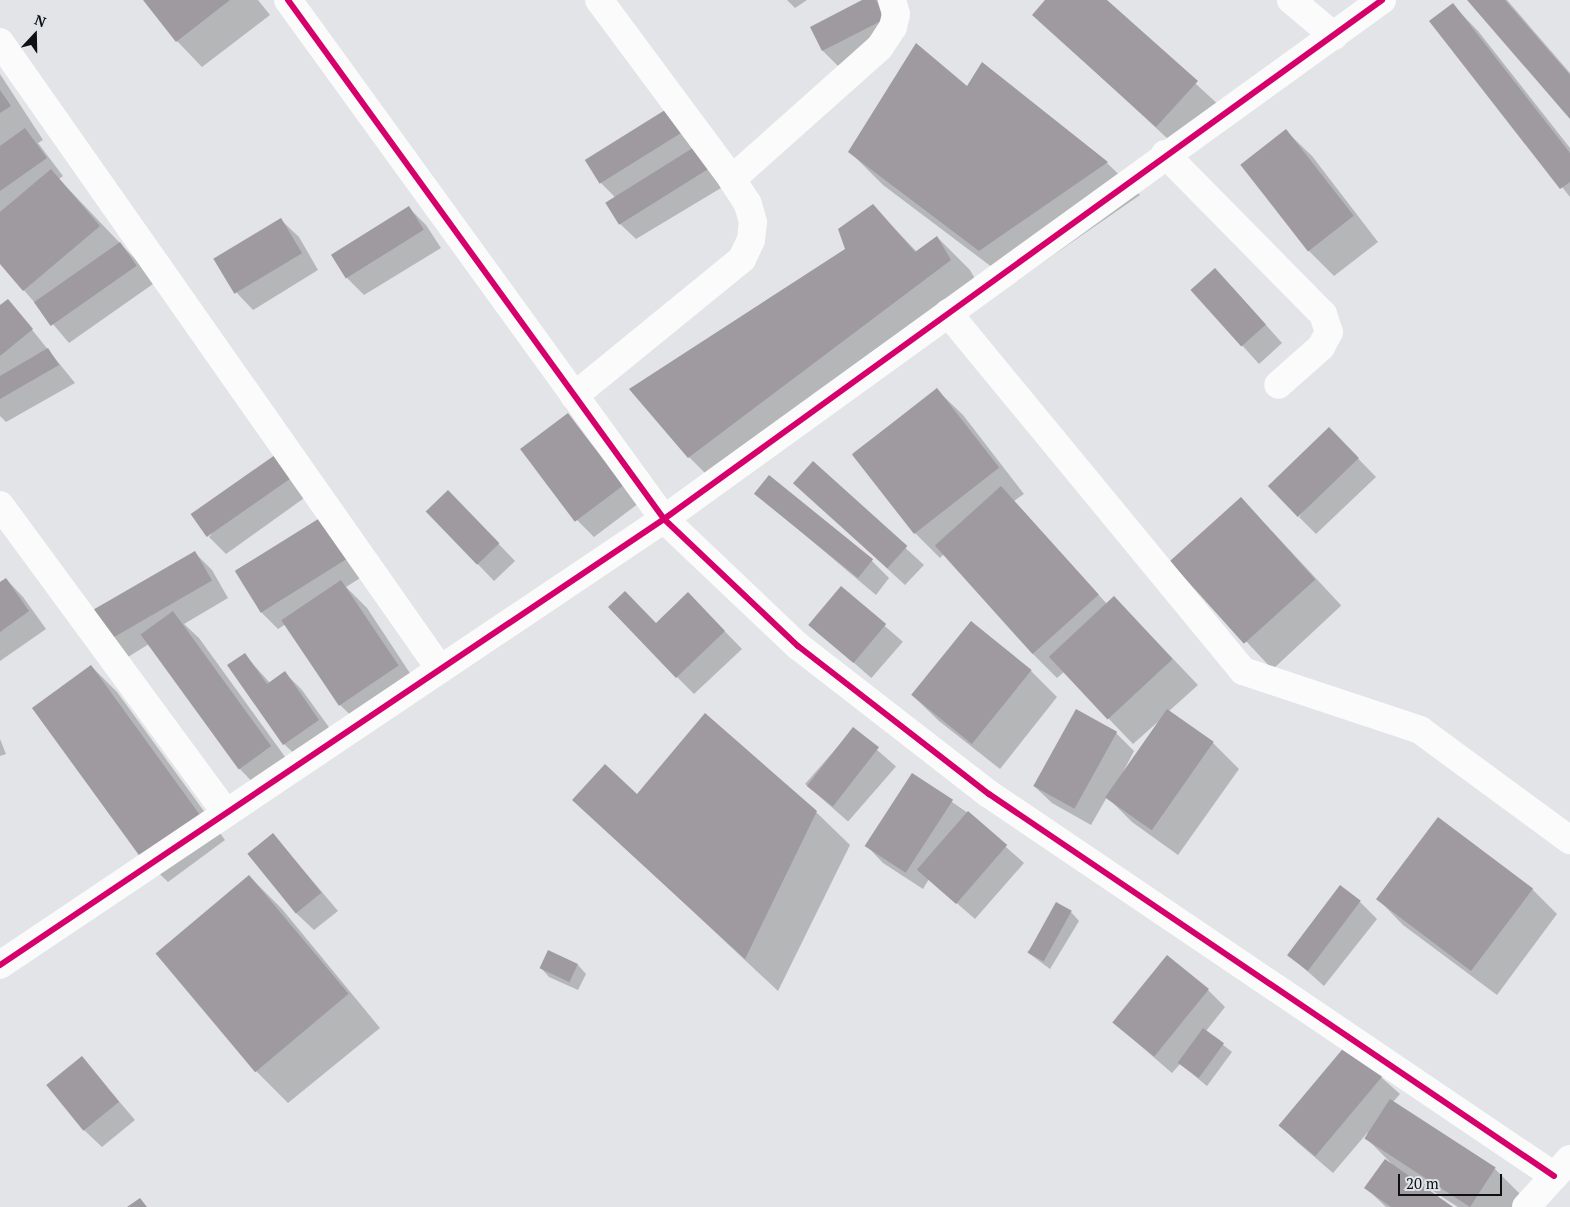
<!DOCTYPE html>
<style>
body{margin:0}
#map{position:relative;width:1570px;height:1207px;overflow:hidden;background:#e2e4e7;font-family:"PT Serif",serif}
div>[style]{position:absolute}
.shadow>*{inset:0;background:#0003;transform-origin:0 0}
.building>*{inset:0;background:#9f9aa0;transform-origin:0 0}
.minor>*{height:28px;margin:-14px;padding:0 14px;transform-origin:14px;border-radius:14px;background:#fbfbfb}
.cycleway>*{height:6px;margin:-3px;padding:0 3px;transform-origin:3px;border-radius:3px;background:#d6006c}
span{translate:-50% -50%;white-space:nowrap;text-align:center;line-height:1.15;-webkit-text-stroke:5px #dfe4ea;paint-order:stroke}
.north{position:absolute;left:10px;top:10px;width:50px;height:50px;-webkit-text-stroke:4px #dfe4ea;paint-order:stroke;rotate:21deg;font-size:14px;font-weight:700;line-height:20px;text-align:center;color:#0e1012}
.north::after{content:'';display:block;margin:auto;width:18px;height:22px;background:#0e1012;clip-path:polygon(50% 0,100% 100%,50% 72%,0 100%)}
.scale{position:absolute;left:1398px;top:1174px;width:104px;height:22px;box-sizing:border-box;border:2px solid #0e1012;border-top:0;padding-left:6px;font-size:15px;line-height:18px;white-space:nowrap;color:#0e1012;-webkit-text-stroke:4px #dfe4ea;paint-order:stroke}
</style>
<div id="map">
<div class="shadow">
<i style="clip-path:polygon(145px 0,258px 0,270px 15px,202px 67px,177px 41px)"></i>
<i style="clip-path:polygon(787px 0,807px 0,795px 8px)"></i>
<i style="clip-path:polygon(865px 0,877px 0,890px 13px,902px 37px,840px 68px,823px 51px,811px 28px)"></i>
<i style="clip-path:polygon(1047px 0,1105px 0,1222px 108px,1182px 152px,1034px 15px)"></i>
<i style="clip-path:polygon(1469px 0,1507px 0,1570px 73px,1570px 117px)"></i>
<i style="clip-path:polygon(1453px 5px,1478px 31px,1570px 148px,1570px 197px,1431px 22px)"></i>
<i style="clip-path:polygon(0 74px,43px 140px,38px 143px,63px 176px,59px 179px,137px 261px,153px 284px,69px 343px,0 262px)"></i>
<i style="clip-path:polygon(967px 88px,1107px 163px,1140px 195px,1013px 283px,883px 185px,850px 152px)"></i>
<i style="clip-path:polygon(673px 107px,726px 185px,636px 239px,618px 222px,614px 196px,601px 183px)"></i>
<i style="clip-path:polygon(1286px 131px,1312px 156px,1378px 242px,1334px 276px,1308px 250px)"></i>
<i style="clip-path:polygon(873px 206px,917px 252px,937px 237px,970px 270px,983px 293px,722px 490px,689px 457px,846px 250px)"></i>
<i style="clip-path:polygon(409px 208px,426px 225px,441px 248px,364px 295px,347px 278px)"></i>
<i style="clip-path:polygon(281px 220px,299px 237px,318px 270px,253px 310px,236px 292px,216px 259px)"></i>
<i style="clip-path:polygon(1232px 287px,1282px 343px,1259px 364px,1192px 290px)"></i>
<i style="clip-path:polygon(8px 300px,75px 383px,6px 422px,0 416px,0 306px)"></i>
<i style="clip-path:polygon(937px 390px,963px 415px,1024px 494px,1014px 501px,1107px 604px,1114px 597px,1198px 685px,1168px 712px,1213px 743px,1239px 769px,1178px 855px,1132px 822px,1107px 797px,1091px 825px,1052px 803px,1034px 786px,1116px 733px,1134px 751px,1122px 774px,1160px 720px,1133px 744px,1064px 672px,1057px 678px,1032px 653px,944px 554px,940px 558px,914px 532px,853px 453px)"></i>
<i style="clip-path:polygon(568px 415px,639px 503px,594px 537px,577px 520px)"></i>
<i style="clip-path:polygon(1346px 446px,1376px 477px,1316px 534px,1299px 517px)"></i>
<i style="clip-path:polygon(275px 457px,307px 496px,226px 554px,209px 537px)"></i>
<i style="clip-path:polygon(813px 463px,924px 565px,905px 585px,813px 500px)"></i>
<i style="clip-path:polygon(755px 493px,872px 561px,889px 578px,876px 595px)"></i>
<i style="left:1241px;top:498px;width:147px;height:94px;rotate:47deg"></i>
<i style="clip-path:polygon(465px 509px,515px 561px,494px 581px,427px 511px)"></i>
<i style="clip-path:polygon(323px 518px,365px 575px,346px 587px,367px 608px,423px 693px,366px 730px,340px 705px,286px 624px,278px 629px,260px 611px,236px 570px)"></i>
<i style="clip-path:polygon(195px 553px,212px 570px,228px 598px,184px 624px,199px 638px,296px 772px,264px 794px,239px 768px,149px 644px,128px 657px,110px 639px)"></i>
<i style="clip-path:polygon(6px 579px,23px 597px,46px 629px,0 661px,0 583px)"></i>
<i style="left:841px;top:588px;width:82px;height:48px;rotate:41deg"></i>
<i style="clip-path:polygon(705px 611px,742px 649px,694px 694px,677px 677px,656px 624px)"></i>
<i style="clip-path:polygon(971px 623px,1031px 671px,1057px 697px,1000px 769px,939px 721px,913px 696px)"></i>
<i style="clip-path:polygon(244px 654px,270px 683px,285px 673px,302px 690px,336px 737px,302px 761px,284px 744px)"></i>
<i style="clip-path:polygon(91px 666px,117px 692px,225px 840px,168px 882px,142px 857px)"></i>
<i style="left:853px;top:729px;width:57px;height:73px;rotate:41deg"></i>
<i style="clip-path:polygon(0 739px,6px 754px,0 756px)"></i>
<i style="clip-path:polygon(913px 775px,968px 813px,1024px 863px,975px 919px,929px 879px,923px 889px,883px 863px,866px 845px)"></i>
<i style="clip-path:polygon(637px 796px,816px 812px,850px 845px,778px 991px,574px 800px)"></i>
<i style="clip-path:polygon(273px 834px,338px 911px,314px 930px,296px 913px)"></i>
<i style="clip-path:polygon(249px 876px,282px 909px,380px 1028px,288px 1103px,255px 1070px)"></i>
<i style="clip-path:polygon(1532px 889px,1557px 914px,1497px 995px,1403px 925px,1378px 899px)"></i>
<i style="clip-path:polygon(1360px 902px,1377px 919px,1324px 986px,1288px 954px)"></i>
<i style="clip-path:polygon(1071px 912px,1079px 921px,1050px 969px,1027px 952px)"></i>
<i style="clip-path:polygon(549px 952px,578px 965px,586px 974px,578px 990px,549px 977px,541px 968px)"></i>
<i style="clip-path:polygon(1208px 990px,1225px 1007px,1206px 1031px,1232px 1052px,1207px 1086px,1180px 1064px,1172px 1073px,1114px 1023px)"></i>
<i style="clip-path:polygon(1346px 1046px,1400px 1094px,1393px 1102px,1495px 1169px,1521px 1195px,1513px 1207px,1458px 1207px,1417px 1181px,1451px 1207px,1386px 1207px,1366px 1188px,1391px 1163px,1366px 1138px,1368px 1132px,1333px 1173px,1297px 1142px,1280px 1125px)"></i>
<i style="clip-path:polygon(82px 1058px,135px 1120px,102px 1147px,84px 1130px)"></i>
</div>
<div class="building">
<i style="clip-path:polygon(143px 0,230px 0,176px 42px)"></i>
<i style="clip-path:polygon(862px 0,876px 0,885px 19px,822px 51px,810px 27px)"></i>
<i style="clip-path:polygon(1045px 0,1107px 0,1198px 81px,1156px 127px,1032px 15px)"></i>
<i style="clip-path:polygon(1467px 0,1505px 0,1570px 75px,1570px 119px)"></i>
<i style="clip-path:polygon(1453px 3px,1570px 153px,1570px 182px,1560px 189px,1429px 21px)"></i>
<i style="clip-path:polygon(916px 43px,967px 86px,982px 62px,1108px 162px,979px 251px,848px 152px)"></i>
<i style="clip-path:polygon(0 90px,11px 106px,0 113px)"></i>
<i style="left:673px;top:105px;width:28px;height:104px;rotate:58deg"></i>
<i style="clip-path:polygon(25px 128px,47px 158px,0 191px,0 146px)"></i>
<i style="left:1286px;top:129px;width:110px;height:58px;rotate:52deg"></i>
<i style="left:696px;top:146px;width:26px;height:107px;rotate:58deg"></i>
<i style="clip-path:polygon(51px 169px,100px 226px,23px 291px,0 264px,0 212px)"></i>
<i style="clip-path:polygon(873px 204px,915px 252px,937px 236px,951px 260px,688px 458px,629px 389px,845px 249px,838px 229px)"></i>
<i style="left:409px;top:206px;width:28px;height:92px;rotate:58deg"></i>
<i style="left:281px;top:218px;width:41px;height:79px;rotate:59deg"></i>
<i style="left:120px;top:242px;width:29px;height:105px;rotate:55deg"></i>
<i style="left:1215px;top:268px;width:76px;height:33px;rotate:48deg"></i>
<i style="clip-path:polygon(8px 299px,33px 329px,0 356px,0 305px)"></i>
<i style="clip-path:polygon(48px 348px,59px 365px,0 399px,0 376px)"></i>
<i style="left:937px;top:388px;width:101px;height:108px;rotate:52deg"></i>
<i style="left:568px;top:413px;width:91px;height:60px;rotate:53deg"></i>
<i style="left:1329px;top:427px;width:43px;height:85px;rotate:46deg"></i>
<i style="left:275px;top:455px;width:28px;height:103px;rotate:55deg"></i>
<i style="left:813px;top:461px;width:127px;height:30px;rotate:42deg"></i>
<i style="left:769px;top:475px;width:134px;height:24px;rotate:39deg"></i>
<i style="left:1001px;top:486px;width:146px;height:89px;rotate:48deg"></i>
<i style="left:448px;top:490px;width:74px;height:31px;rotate:46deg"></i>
<i style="left:1241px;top:497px;width:111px;height:96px;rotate:48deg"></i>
<i style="left:323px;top:516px;width:49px;height:104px;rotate:58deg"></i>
<i style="left:195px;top:551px;width:34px;height:119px;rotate:60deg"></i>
<i style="clip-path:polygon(6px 578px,29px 611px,0 632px,0 582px)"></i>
<i style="left:341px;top:580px;width:103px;height:72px;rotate:56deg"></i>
<i style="left:841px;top:586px;width:59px;height:51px;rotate:40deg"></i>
<i style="clip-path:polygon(625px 591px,656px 623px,688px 592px,725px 631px,676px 678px,608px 607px)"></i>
<i style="left:1114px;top:596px;width:86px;height:89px;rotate:47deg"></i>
<i style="left:173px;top:611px;width:167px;height:40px;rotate:54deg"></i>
<i style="left:971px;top:621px;width:78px;height:95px;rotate:39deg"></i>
<i style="clip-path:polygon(245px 653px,267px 684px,285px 671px,319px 720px,283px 745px,227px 665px)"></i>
<i style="left:91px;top:665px;width:185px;height:73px;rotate:54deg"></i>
<i style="left:1076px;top:709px;width:47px;height:88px;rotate:29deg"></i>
<i style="left:1167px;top:709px;width:57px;height:108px;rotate:35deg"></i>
<i style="clip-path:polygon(705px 713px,817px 811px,745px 959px,572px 800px,605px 764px,637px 794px)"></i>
<i style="left:853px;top:727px;width:33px;height:75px;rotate:38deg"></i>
<i style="left:912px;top:773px;width:49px;height:87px;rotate:33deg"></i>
<i style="left:968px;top:811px;width:52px;height:78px;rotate:41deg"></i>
<i style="left:1438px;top:817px;width:119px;height:103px;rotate:37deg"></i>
<i style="left:273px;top:833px;width:77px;height:33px;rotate:51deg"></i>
<i style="left:249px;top:875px;width:155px;height:122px;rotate:50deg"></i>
<i style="left:1340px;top:885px;width:26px;height:88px;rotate:37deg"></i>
<i style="left:1056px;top:902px;width:18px;height:58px;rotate:29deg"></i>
<i style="left:548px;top:950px;width:33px;height:20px;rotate:25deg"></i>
<i style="left:1167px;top:955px;width:54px;height:87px;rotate:39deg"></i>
<i style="left:1203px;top:1028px;width:26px;height:43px;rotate:36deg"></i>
<i style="left:1346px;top:1045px;width:48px;height:105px;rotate:40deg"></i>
<i style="left:82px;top:1056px;width:59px;height:46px;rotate:51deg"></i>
<i style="left:1390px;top:1099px;width:126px;height:47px;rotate:33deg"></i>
<i style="clip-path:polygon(1385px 1159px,1453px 1207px,1391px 1207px,1364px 1188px)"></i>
<i style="clip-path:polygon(140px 1198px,147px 1207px,127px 1207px)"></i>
</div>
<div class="minor">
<i style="left:288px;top:0;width:641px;rotate:54.08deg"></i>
<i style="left:664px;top:519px;width:185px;rotate:43.5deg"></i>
<i style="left:798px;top:646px;width:242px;rotate:37.8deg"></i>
<i style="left:989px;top:794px;width:682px;rotate:34.06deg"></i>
<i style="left:1291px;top:0;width:56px;rotate:39.9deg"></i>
<i style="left:0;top:42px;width:766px;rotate:54.94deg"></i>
<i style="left:1165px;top:154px;width:225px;rotate:45.4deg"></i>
<i style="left:1323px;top:314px;width:19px;rotate:72deg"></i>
<i style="left:1329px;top:332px;width:17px;rotate:118deg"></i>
<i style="left:1321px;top:347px;width:57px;rotate:138.5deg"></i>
<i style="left:732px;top:179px;width:198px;rotate:-41.7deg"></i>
<i style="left:880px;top:47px;width:24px;rotate:-57deg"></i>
<i style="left:893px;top:27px;width:13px;rotate:-77deg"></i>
<i style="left:896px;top:14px;width:15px;rotate:-106deg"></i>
<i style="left:948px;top:313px;width:464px;rotate:50.5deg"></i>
<i style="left:1243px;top:671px;width:187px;rotate:18.4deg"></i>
<i style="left:1420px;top:730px;width:186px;rotate:36.3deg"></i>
<i style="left:574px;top:396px;width:217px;rotate:-39.2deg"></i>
<i style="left:742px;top:259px;width:21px;rotate:-65deg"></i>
<i style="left:751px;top:240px;width:18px;rotate:-84deg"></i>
<i style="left:753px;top:222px;width:19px;rotate:-106deg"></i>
<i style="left:748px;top:204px;width:30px;rotate:-123deg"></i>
<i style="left:732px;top:179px;width:223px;rotate:-126.6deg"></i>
<i style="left:0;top:505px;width:382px;rotate:53.7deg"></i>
<i style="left:0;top:965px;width:800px;rotate:-33.89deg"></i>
<i style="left:664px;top:519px;width:886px;rotate:-35.86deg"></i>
<i style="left:1526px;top:1207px;width:65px;rotate:-47.5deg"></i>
</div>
<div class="cycleway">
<i style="left:288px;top:0;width:641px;rotate:54.08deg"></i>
<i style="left:664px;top:519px;width:185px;rotate:43.5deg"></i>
<i style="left:798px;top:646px;width:242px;rotate:37.8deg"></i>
<i style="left:989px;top:794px;width:682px;rotate:34.06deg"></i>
<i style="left:0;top:965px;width:800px;rotate:-33.89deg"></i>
<i style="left:664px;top:519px;width:886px;rotate:-35.86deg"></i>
</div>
<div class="north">N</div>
<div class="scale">20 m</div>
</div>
